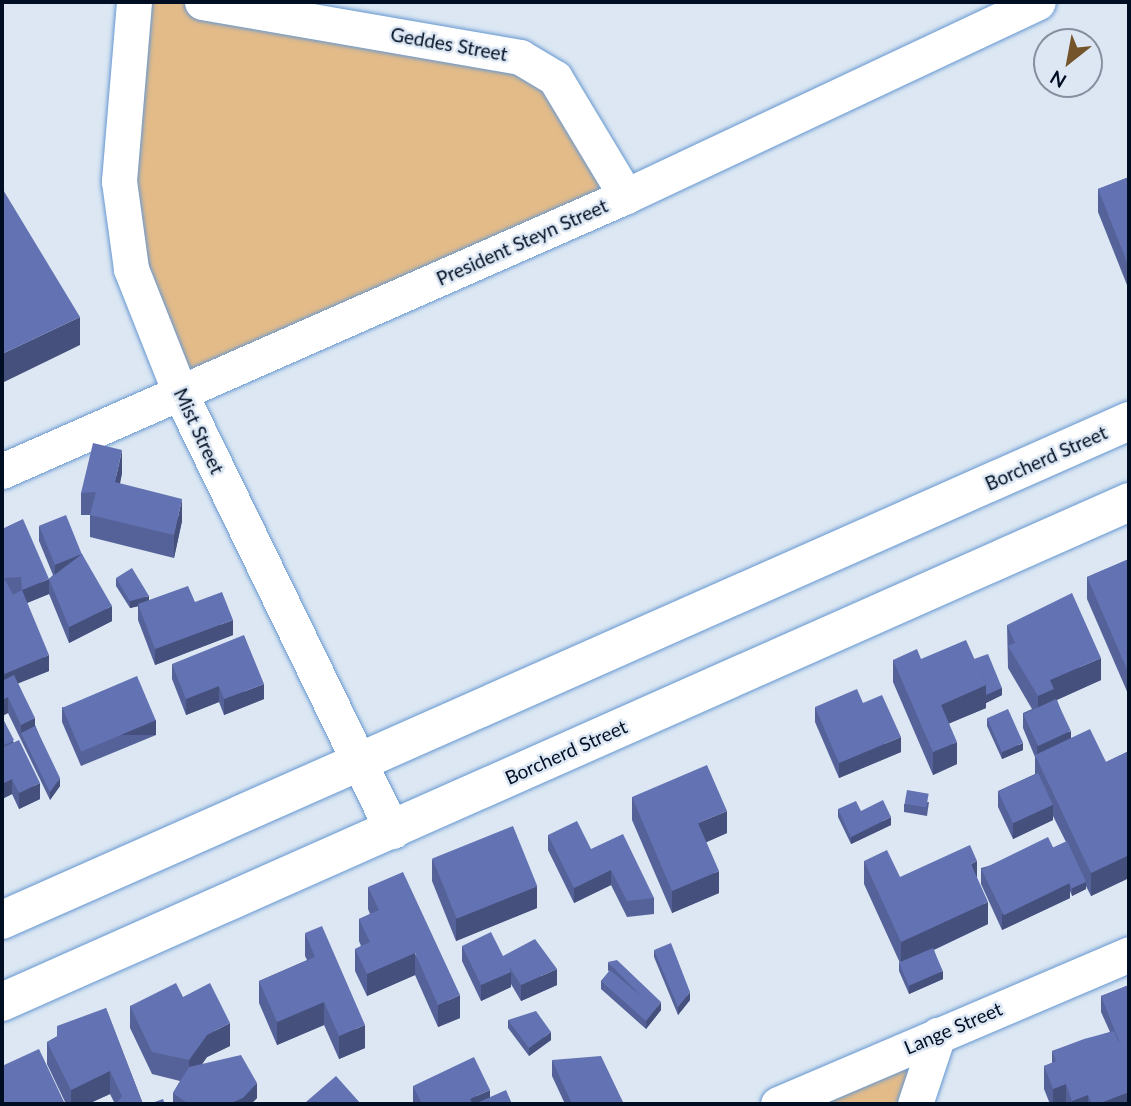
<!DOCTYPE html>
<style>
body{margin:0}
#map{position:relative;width:1131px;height:1106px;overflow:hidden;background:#dce7f3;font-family:Lato,sans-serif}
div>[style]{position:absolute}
.green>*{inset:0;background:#e3bb89}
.roads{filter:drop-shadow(0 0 2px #6697d0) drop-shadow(0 0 2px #6697d0)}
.minor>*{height:35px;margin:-17.5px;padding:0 17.5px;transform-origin:17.5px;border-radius:17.5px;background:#fff}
.trunk>*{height:38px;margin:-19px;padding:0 19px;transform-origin:19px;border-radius:19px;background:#fff}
.wall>*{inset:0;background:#556299}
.shaded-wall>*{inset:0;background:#45507d;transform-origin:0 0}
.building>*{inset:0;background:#6372b2;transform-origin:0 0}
span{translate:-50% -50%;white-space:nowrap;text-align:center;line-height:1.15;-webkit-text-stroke:5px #dce7f3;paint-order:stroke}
.street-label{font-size:19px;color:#000e23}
.frame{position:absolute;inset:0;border:4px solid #000e23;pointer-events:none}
.north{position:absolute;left:1033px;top:28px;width:70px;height:70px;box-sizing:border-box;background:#dce7f3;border:2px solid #8490a0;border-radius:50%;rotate:211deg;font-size:19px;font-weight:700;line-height:28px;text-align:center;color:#000e23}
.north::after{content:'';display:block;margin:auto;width:24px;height:32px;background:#74542a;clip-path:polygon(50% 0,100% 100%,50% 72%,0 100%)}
</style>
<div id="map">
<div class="green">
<i style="clip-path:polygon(147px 2px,206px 2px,517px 49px,613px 195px,188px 384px,137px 271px,129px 144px)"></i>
<i style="clip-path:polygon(931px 1043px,912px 1104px,795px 1104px)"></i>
</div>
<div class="roads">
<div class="minor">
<i style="left:134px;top:2px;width:180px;rotate:94.8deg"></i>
<i style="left:119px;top:181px;width:89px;rotate:82.2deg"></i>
<i style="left:131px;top:269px;width:133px;rotate:68.4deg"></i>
<i style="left:180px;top:393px;width:487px;rotate:64.1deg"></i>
<i style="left:202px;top:2px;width:323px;rotate:9.8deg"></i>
<i style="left:520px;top:57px;width:41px;rotate:31deg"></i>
<i style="left:555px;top:78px;width:138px;rotate:59deg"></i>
<i style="left:2px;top:471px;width:682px;rotate:-23.78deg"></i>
<i style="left:626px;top:196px;width:455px;rotate:-25.2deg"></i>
<i style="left:778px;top:1104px;width:382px;rotate:-23.1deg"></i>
<i style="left:915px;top:1104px;width:73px;rotate:-71.6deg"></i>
</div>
<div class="trunk">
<i style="left:2px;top:920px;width:1233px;rotate:-23.88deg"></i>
<i style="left:2px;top:1002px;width:1233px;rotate:-23.92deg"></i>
</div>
</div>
<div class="wall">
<i style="clip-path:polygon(1129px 177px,1129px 290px,1098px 212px,1098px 189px)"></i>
<i style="clip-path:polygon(122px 473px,120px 484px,182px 521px,174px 558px,90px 537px,90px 515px,81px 515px,81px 493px)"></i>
<i style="clip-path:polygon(39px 526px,82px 554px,112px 621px,69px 643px,49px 594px,49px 579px,53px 575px,39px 541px)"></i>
<i style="clip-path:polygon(2px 529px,49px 594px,27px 603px,49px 671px,18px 683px,60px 786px,50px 800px,8px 713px,2px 716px)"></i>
<i style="clip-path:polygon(1129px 559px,1129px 696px,1087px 599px,1087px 577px)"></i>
<i style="clip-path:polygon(116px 578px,149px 600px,195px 602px,233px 635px,155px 665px,138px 620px,138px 606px,130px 608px,116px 586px)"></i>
<i style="clip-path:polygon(1007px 625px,1101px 680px,1057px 700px,1071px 738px,1106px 762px,1129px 751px,1129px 878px,1091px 896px,1086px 886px,1086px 889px,1072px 896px,1070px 891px,1070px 898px,1002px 930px,981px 884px,981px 868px,1053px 848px,1066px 842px,1053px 816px,1053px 820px,1013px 839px,998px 807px,998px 791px,1035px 774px,1035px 757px,1023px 728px,1023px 713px,1032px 709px,1008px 668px)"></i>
<i style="clip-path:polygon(921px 659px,974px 659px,1002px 695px,986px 703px,986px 708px,949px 723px,957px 764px,933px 775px,893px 682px,893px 660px)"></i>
<i style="clip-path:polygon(172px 664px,264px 699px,224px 715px,219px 702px,186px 715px,172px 679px)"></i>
<i style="clip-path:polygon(62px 707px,156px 735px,81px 766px,62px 722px)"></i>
<i style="clip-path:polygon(815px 707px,901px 752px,839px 778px,815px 722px)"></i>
<i style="clip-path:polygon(2px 717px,40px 799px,19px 809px,12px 794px,2px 799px)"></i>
<i style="clip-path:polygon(987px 718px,1023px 750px,1002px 759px,987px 726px)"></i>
<i style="clip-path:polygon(632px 797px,727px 833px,706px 842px,719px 893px,672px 913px,632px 820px)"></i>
<i style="clip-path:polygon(929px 802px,927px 816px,904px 812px,904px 804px)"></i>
<i style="clip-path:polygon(838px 809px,861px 811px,891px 825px,851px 844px,838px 817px)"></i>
<i style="clip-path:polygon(548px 835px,591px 849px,654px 898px,654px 914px,627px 917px,611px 885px,574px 903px,548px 850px)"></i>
<i style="clip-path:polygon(432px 859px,537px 908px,456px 941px,432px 881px)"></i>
<i style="clip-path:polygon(864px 861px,900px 877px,977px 878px,988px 924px,934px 950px,943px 979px,909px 994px,899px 971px,899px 963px,900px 963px,864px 884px)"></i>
<i style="clip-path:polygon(368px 887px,460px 1018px,438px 1027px,415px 975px,367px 996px,355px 971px,355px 949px,361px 946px,359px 941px,359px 919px,370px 914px,368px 909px)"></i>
<i style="clip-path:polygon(305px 933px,365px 1048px,339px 1059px,324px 1025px,277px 1045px,259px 1003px,259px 981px,307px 960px,305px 956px)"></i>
<i style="clip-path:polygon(462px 946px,503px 956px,557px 985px,521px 1001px,511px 984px,511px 987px,481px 1001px,462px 961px)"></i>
<i style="clip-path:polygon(654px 950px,690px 1000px,678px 1015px,654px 957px)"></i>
<i style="clip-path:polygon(608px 962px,661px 1010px,646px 1029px,601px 989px,601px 981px,609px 972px,608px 970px)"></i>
<i style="clip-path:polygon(1129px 985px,1129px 1104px,1050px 1104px,1044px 1089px,1044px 1066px,1052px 1063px,1052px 1051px,1110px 1032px,1101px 1012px,1101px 996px)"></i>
<i style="clip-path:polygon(183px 997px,230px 1046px,207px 1057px,202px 1064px,257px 1098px,251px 1104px,173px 1104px,173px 1093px,180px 1081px,152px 1074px,130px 1028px,130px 1006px)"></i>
<i style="clip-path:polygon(106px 1008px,143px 1104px,115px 1104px,110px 1094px,88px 1104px,66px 1104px,47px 1064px,47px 1042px)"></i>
<i style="clip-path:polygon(508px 1020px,551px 1040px,529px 1056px,508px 1028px)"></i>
<i style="clip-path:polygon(552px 1060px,623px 1104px,565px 1104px,552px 1076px)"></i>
<i style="clip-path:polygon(413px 1086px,490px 1098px,512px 1104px,413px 1104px)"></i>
</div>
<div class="shaded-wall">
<i style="clip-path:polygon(80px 317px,80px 345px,2px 383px,2px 354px)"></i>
<i style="clip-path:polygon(122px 450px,122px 473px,115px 505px,115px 482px)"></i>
<i style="clip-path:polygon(182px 499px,182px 521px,174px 558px,174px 535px)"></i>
<i style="clip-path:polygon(82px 554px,55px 580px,55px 565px)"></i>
<i style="clip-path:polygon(49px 579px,49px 594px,22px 605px,22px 590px)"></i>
<i style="clip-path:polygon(149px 596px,149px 604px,130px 608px,130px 601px)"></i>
<i style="clip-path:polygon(112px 606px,112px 621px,69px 643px,69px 627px)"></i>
<i style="clip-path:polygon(233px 620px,233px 635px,155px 665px,155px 649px)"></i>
<i style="clip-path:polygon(49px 655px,49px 671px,2px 690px,2px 675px)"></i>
<i style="clip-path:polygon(1101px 658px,1101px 680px,1054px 701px,1038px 719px,1038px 696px,1050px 680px)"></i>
<i style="clip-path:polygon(264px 684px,264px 699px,224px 715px,224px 699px)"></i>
<i style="clip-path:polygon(986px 685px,1002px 688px,1002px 695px,986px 703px,986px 708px,941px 727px,941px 705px)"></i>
<i style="clip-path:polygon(219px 686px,219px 702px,186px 715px,186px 699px)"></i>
<i style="clip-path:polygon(8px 697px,8px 713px,2px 716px,2px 700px)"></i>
<i style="clip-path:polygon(35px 718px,35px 734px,21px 733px,21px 725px)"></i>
<i style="left:156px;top:720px;width:15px;height:81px;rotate:90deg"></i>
<i style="clip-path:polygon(1071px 731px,1071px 747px,1037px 759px,1037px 746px)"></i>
<i style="clip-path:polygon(901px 737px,901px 752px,839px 778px,839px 763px)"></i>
<i style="clip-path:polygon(957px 742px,957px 764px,933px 775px,933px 752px)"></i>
<i style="clip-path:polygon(1023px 743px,1023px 750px,1002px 759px,1002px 752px)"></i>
<i style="clip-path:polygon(60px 778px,60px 786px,50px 800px,50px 792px)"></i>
<i style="clip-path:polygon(12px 779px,12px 794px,2px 799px,2px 784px)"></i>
<i style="clip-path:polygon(40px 783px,40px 799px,19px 809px,19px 793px)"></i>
<i style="clip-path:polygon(1053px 805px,1053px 820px,1013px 839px,1013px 823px)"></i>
<i style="clip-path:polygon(727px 811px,727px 833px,698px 846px,698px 823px)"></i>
<i style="clip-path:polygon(891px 817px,891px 825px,851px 844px,851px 837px)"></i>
<i style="clip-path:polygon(1129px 855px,1129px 878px,1091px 896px,1091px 873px)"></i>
<i style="clip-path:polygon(977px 861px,977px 883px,971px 864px)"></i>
<i style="clip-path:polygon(611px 870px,611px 885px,574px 903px,574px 888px)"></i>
<i style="clip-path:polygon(719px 871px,719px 893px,672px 913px,672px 891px)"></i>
<i style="clip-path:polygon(1086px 882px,1086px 889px,1072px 896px,1072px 888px)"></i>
<i style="clip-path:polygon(1070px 883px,1070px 898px,1002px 930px,1002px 914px)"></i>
<i style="clip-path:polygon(537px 886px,537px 908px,456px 941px,456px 918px)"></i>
<i style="clip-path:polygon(988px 902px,988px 924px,901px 965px,901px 942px)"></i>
<i style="clip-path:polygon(415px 953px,415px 975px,367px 996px,367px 974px)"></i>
<i style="clip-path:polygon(557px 969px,557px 985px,521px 1001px,521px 985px)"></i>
<i style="clip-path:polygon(943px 971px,943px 979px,909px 994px,909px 986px)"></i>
<i style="clip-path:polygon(511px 972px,511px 987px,481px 1001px,481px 985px)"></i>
<i style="clip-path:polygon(690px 992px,690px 1000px,678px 1015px,678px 1007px)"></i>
<i style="clip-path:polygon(460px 995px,460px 1018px,438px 1027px,438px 1005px)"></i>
<i style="clip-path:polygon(324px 1002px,324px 1025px,277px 1045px,277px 1022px)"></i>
<i style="clip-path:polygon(661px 1002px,661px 1010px,646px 1029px,646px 1021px)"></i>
<i style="clip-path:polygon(230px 1023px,230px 1046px,207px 1057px,189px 1083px,189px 1060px,207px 1035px)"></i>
<i style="clip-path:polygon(365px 1025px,365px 1048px,339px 1059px,339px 1036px)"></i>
<i style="clip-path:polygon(551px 1032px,551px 1040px,529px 1056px,529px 1048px)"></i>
<i style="clip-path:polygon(110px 1071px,110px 1094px,88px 1104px,71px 1104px,71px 1090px)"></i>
<i style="clip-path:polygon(257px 1083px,257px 1098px,251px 1104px,229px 1104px)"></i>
<i style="clip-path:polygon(1066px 1084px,1066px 1104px,1053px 1104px,1053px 1089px)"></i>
<i style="clip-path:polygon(490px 1090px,490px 1104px,479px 1102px,479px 1104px,470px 1104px,470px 1099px)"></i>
<i style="clip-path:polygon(1129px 1092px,1129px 1104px,1098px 1104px)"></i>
<i style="clip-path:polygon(1088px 1095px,1088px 1104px,1072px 1104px,1072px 1101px)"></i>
</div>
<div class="building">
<i style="clip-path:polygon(1129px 177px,1129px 267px,1098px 189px)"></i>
<i style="clip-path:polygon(2px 188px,80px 317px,2px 354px)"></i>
<i style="clip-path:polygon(93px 443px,122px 450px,115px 482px,182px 499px,174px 535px,90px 515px,96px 492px,81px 493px)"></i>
<i style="left:66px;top:515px;width:42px;height:29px;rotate:68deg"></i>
<i style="clip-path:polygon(evenodd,23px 519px,49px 579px,22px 590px,49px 655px,2px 675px,2px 635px,4px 634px,2px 630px,2px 529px,23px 519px,21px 577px,22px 590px,13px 595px,4px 578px,21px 577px)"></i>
<i style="clip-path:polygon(82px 554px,112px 606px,69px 627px,49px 579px)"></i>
<i style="clip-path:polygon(1129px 559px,1129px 674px,1087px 577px)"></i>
<i style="clip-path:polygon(132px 568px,149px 596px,130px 601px,116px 578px)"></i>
<i style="clip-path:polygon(188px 586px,195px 602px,222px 592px,233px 620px,155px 649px,138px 604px)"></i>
<i style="clip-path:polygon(1072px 593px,1101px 658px,1050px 680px,1054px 689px,1038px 696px,1008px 646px,1015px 643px,1007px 625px)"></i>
<i style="clip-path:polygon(244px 635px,264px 684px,224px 699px,219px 686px,186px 699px,172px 664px)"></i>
<i style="clip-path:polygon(966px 640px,986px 685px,941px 705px,957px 742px,933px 752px,893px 660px,917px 649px,921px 659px)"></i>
<i style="clip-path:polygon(988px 654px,1002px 688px,986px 695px,986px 685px,974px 659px)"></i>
<i style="clip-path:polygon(14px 675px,35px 718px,21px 725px,8px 697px,2px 700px,2px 681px)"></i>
<i style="left:137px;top:676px;width:48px;height:81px;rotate:67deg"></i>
<i style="clip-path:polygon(857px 689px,863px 703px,882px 695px,901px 737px,839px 763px,815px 707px)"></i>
<i style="left:1056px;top:699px;width:35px;height:36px;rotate:65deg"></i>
<i style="left:1008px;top:709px;width:37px;height:23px;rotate:66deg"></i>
<i style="clip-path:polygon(2px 717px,14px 740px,2px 746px)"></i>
<i style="clip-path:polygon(35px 726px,60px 778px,50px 792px,21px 733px)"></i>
<i style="clip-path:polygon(1090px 729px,1106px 762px,1129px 751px,1129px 855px,1091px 873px,1035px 755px)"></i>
<i style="clip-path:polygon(19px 740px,40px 783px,19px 793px,12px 779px,2px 784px,2px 748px)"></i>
<i style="clip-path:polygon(707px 765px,727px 811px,698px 823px,719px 871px,672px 891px,632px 797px)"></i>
<i style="left:1038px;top:773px;width:35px;height:44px;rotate:65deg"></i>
<i style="left:907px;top:790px;width:22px;height:14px;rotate:10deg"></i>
<i style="clip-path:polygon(883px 800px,891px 817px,851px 837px,838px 809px,856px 801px,861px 811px)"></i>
<i style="clip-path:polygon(577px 821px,591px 849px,623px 834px,654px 898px,627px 901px,611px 870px,574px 888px,548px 835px)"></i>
<i style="left:513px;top:826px;width:65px;height:87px;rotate:68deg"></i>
<i style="left:1048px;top:837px;width:51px;height:74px;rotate:64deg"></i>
<i style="left:1067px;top:841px;width:45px;height:16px;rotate:65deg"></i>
<i style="clip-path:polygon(970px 845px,977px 861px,971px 864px,988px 902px,901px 942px,864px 861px,887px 850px,900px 877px)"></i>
<i style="clip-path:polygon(403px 872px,460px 995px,438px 1005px,415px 953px,367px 974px,355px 949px,370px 942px,359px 919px,379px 910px,368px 887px)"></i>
<i style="clip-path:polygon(322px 926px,365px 1025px,339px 1036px,324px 1002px,277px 1022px,259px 981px,315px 957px,305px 933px)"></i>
<i style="clip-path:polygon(491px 932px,503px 956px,535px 939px,557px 969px,521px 985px,508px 965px,511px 972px,481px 985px,462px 946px)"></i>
<i style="clip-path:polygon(671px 943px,690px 992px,678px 1007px,654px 950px)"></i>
<i style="left:933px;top:948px;width:25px;height:37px;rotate:67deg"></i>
<i style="clip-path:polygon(617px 960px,661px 1002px,646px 1021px,601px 981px,610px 970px,641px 996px,608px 962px)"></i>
<i style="clip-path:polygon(176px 983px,183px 997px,210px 983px,230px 1023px,207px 1035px,189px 1060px,152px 1052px,130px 1006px)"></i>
<i style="clip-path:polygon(1129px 985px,1129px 1037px,1119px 1041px,1101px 996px)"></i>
<i style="clip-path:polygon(106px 1008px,143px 1104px,116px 1104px,122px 1096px,110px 1071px,71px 1090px,47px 1042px,57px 1037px,57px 1026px)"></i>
<i style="clip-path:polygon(536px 1011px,551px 1032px,529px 1048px,508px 1020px)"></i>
<i style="clip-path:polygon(1114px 1031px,1118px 1041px,1129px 1037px,1129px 1092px,1098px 1104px,1092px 1104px,1088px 1095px,1072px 1101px,1066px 1084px,1053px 1089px,1044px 1066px,1056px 1061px,1052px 1051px,1084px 1039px)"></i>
<i style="clip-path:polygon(39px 1049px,65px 1104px,2px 1104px,2px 1066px)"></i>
<i style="clip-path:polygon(241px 1055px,257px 1083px,243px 1098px,229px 1104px,187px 1104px,186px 1102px,173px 1093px,189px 1067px)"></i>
<i style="clip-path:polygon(601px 1056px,623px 1102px,617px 1104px,572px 1104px,552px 1060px)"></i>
<i style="clip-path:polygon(474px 1057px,490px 1090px,470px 1099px,473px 1104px,422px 1104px,413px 1086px)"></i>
<i style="clip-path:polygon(336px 1076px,361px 1104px,307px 1104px,306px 1102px)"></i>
<i style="clip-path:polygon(506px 1090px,512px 1104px,480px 1104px,479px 1102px)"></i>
<i style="clip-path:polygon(163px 1099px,165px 1104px,149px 1104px)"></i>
</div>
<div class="street-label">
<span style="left:449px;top:44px;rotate:10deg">Geddes Street</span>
<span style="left:522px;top:242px;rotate:-24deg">President Steyn Street</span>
<span style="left:199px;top:431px;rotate:65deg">Mist Street</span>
<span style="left:1046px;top:458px;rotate:-24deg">Borcherd Street</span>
<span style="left:566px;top:752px;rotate:-24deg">Borcherd Street</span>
<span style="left:953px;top:1028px;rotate:-23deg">Lange Street</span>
</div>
<div class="frame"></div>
<div class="north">N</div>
</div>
